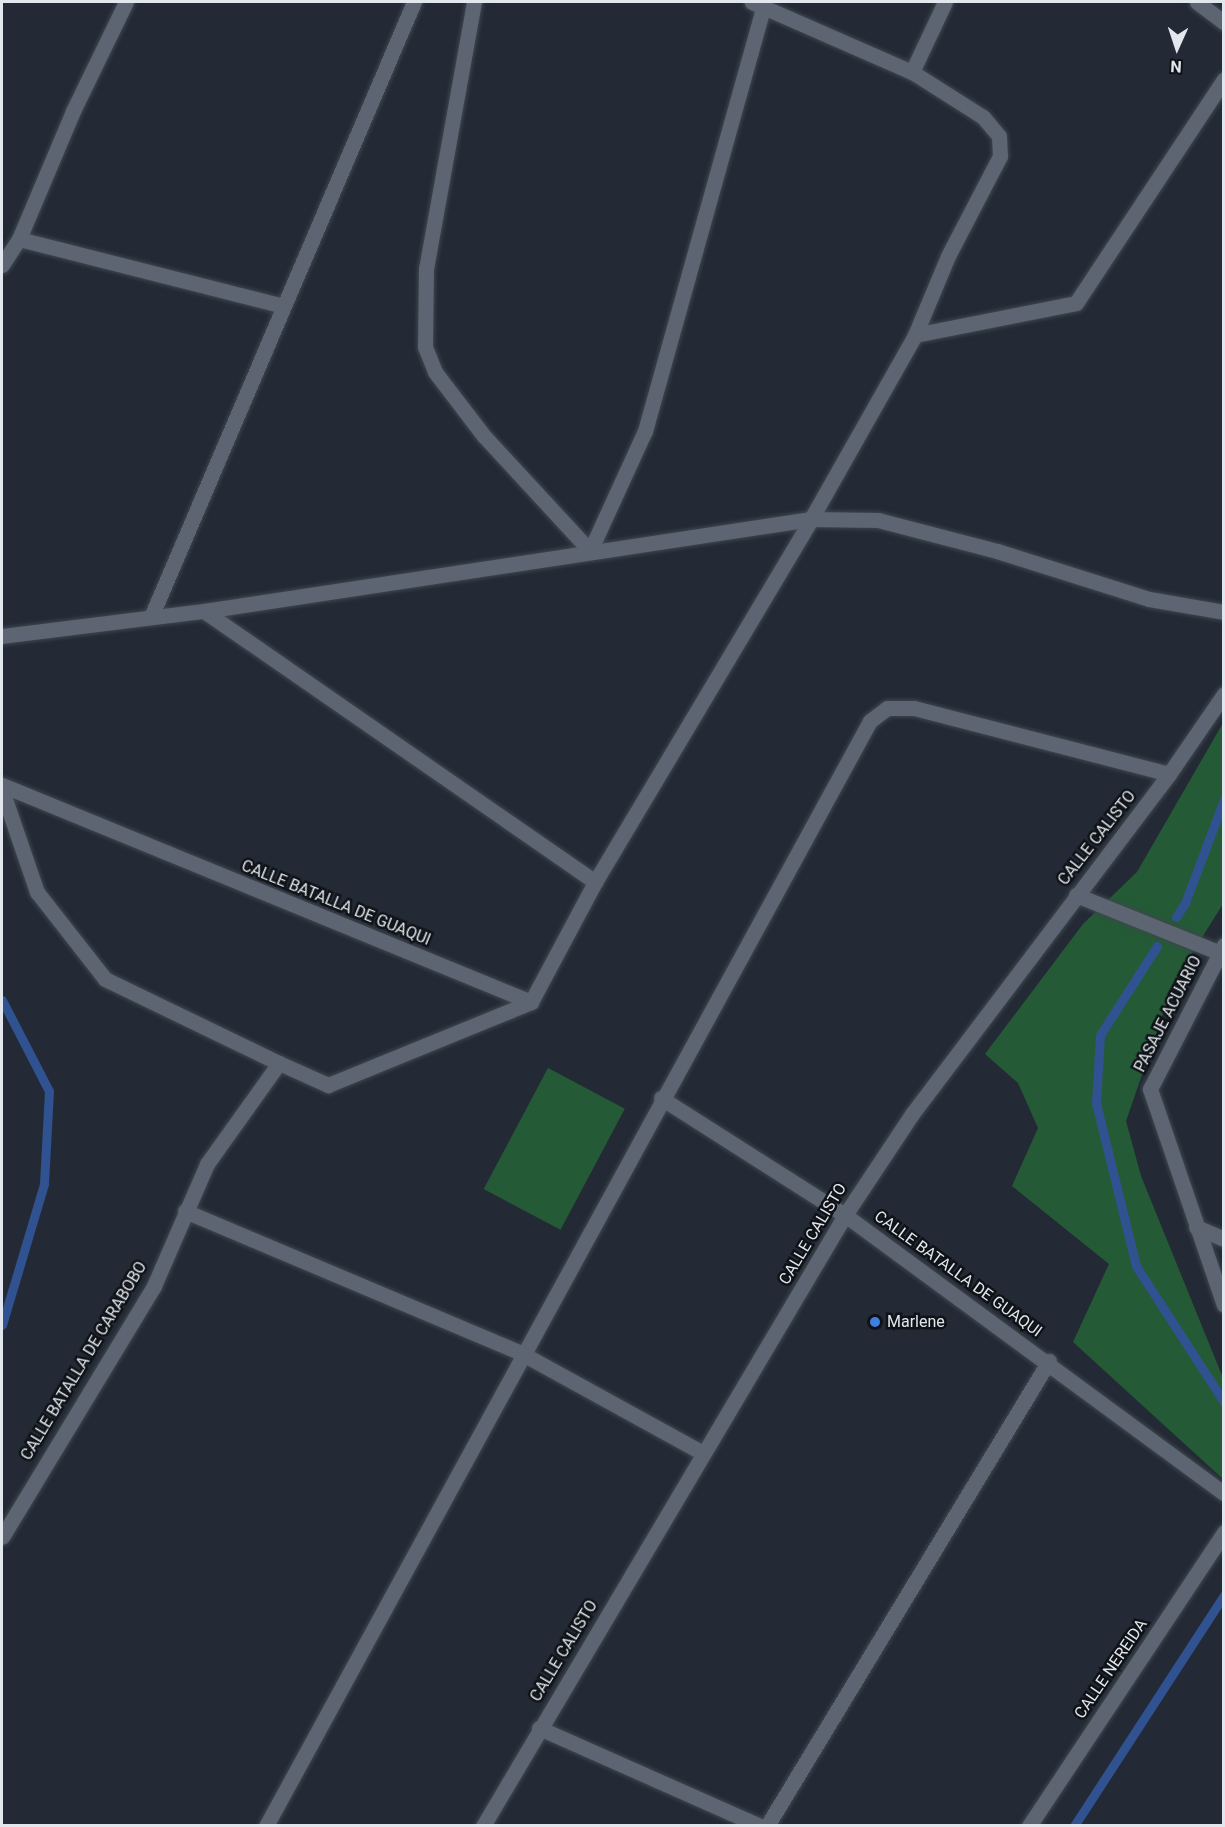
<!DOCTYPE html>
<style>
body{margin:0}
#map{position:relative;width:1225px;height:1827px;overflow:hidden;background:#232a35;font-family:Roboto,sans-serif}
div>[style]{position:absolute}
.green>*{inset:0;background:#245b36;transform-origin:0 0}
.stream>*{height:9px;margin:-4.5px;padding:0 4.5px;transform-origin:4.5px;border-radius:4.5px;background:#315290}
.roads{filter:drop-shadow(0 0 2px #3f464e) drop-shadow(0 0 2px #3f464e)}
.minor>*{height:15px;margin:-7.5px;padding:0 7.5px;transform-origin:7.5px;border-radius:7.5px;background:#5c6571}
.dots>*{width:16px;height:16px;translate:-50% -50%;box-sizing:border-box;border:3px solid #0f1317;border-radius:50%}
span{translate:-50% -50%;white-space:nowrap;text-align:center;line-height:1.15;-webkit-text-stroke:5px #0f1317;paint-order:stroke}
.street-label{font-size:16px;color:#e2e7ee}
.poi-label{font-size:16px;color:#e2e7ee}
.left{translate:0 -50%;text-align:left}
.frame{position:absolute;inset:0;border:3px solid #e2e7ee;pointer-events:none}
.north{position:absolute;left:1147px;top:18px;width:60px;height:60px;-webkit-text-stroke:4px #0f1317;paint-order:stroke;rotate:183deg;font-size:16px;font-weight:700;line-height:24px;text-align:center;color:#e2e7ee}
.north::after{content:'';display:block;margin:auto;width:21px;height:27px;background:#e2e7ee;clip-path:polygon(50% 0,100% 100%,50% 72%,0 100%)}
</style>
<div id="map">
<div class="green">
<i style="clip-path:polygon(1223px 723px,1223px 904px,1174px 982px,1126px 1121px,1141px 1176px,1223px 1378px,1223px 1479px,1073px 1342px,1109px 1264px,1012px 1186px,1038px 1128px,1018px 1083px,985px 1054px,1083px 924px,1137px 872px)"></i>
<i style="left:548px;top:1068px;width:87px;height:137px;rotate:28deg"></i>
</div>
<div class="stream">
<i style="left:1176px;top:917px;width:17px;rotate:-57deg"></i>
<i style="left:1185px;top:903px;width:111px;rotate:-69.4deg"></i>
<i style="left:1157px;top:946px;width:106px;rotate:122.6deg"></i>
<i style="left:1100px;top:1035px;width:68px;rotate:93.4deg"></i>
<i style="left:1096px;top:1103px;width:168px;rotate:76.2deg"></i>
<i style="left:1136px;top:1266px;width:162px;rotate:57.1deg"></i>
<i style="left:2px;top:1000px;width:102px;rotate:62.7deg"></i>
<i style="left:49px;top:1091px;width:93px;rotate:93.1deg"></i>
<i style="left:44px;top:1184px;width:147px;rotate:106.6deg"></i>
<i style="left:1074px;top:1826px;width:275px;rotate:-57deg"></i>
</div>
<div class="roads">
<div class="minor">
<i style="left:474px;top:2px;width:270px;rotate:100.2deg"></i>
<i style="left:426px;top:268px;width:79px;rotate:90.7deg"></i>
<i style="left:425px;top:347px;width:27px;rotate:68deg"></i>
<i style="left:435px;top:372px;width:81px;rotate:52.6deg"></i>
<i style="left:484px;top:436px;width:156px;rotate:47.3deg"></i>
<i style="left:590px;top:551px;width:132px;rotate:-65.4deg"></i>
<i style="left:645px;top:431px;width:442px;rotate:-74.4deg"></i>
<i style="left:1197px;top:2px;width:34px;rotate:37deg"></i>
<i style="left:912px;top:72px;width:77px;rotate:-64.8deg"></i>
<i style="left:19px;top:239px;width:272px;rotate:14.2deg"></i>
<i style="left:2px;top:265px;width:31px;rotate:-57deg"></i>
<i style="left:19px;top:239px;width:139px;rotate:-67.1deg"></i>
<i style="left:73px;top:111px;width:121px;rotate:-64.1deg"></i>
<i style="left:915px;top:335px;width:164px;rotate:-11.2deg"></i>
<i style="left:1076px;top:303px;width:268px;rotate:-56.5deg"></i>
<i style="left:204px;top:611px;width:476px;rotate:34.7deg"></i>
<i style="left:151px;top:617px;width:669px;rotate:-66.85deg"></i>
<i style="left:2px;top:636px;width:204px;rotate:-7.1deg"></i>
<i style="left:204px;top:611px;width:614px;rotate:-8.62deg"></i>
<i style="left:811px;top:519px;width:67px;rotate:0.9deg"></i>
<i style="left:878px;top:520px;width:123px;rotate:14.6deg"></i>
<i style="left:997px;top:551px;width:159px;rotate:17.5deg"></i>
<i style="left:1149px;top:599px;width:76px;rotate:9.8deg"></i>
<i style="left:2px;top:785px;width:572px;rotate:22.3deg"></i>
<i style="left:531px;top:1002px;width:136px;rotate:-61.9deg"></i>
<i style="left:595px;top:882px;width:422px;rotate:-59.2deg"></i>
<i style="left:811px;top:519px;width:211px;rotate:-60.5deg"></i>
<i style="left:915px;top:335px;width:86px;rotate:-67.3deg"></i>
<i style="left:948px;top:256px;width:113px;rotate:-62.5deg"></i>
<i style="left:1000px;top:156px;width:20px;rotate:-93deg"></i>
<i style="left:999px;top:136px;width:25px;rotate:-130deg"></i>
<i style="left:983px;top:117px;width:84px;rotate:-147.6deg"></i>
<i style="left:912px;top:72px;width:175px;rotate:-156.4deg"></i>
<i style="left:2px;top:790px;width:108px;rotate:71.1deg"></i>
<i style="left:37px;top:892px;width:110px;rotate:52deg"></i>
<i style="left:105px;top:979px;width:193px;rotate:25.8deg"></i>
<i style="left:279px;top:1063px;width:124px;rotate:125.5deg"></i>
<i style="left:207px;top:1164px;width:133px;rotate:113.5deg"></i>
<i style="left:154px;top:1286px;width:293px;rotate:121.2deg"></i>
<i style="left:1076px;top:895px;width:155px;rotate:21.9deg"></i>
<i style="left:1224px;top:945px;width:162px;rotate:117.2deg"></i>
<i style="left:1150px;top:1089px;width:228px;rotate:71.1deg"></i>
<i style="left:279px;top:1063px;width:54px;rotate:24.2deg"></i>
<i style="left:328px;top:1085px;width:219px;rotate:-22.2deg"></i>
<i style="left:661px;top:1098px;width:218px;rotate:32.5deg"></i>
<i style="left:845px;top:1215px;width:470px;rotate:36.3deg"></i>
<i style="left:185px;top:1211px;width:365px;rotate:22.9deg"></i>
<i style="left:521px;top:1353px;width:208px;rotate:28.8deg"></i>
<i style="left:1196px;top:1227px;width:30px;rotate:23deg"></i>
<i style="left:539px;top:1728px;width:242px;rotate:23.9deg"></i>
<i style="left:266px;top:1826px;width:1259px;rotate:-61.34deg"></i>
<i style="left:870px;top:721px;width:21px;rotate:-37deg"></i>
<i style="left:887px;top:708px;width:27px"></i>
<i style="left:914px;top:708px;width:263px;rotate:14.5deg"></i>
<i style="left:483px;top:1826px;width:710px;rotate:-59.35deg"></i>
<i style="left:845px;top:1215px;width:121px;rotate:-56.4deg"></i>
<i style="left:912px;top:1114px;width:426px;rotate:-52.9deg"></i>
<i style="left:1169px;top:774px;width:97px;rotate:-55.5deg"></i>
<i style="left:767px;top:1826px;width:544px;rotate:-58.77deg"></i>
<i style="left:1029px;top:1826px;width:353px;rotate:-56.4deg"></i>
</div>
</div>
<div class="dots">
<i style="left:875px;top:1322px;background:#3f7fe0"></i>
</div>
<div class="street-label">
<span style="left:1097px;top:838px;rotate:-52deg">CALLE CALISTO</span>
<span style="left:336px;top:903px;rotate:22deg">CALLE BATALLA DE GUAQUI</span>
<span style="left:1168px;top:1014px;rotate:-63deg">PASAJE ACUARIO</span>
<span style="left:813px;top:1234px;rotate:-59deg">CALLE CALISTO</span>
<span style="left:958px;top:1274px;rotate:36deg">CALLE BATALLA DE GUAQUI</span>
<span style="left:84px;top:1361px;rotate:-59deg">CALLE BATALLA DE CARABOBO</span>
<span style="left:564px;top:1651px;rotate:-59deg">CALLE CALISTO</span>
<span style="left:1111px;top:1669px;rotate:-56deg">CALLE NEREIDA</span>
</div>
<div class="poi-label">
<span class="left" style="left:887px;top:1322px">Marlene</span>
</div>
<div class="frame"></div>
<div class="north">N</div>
</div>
